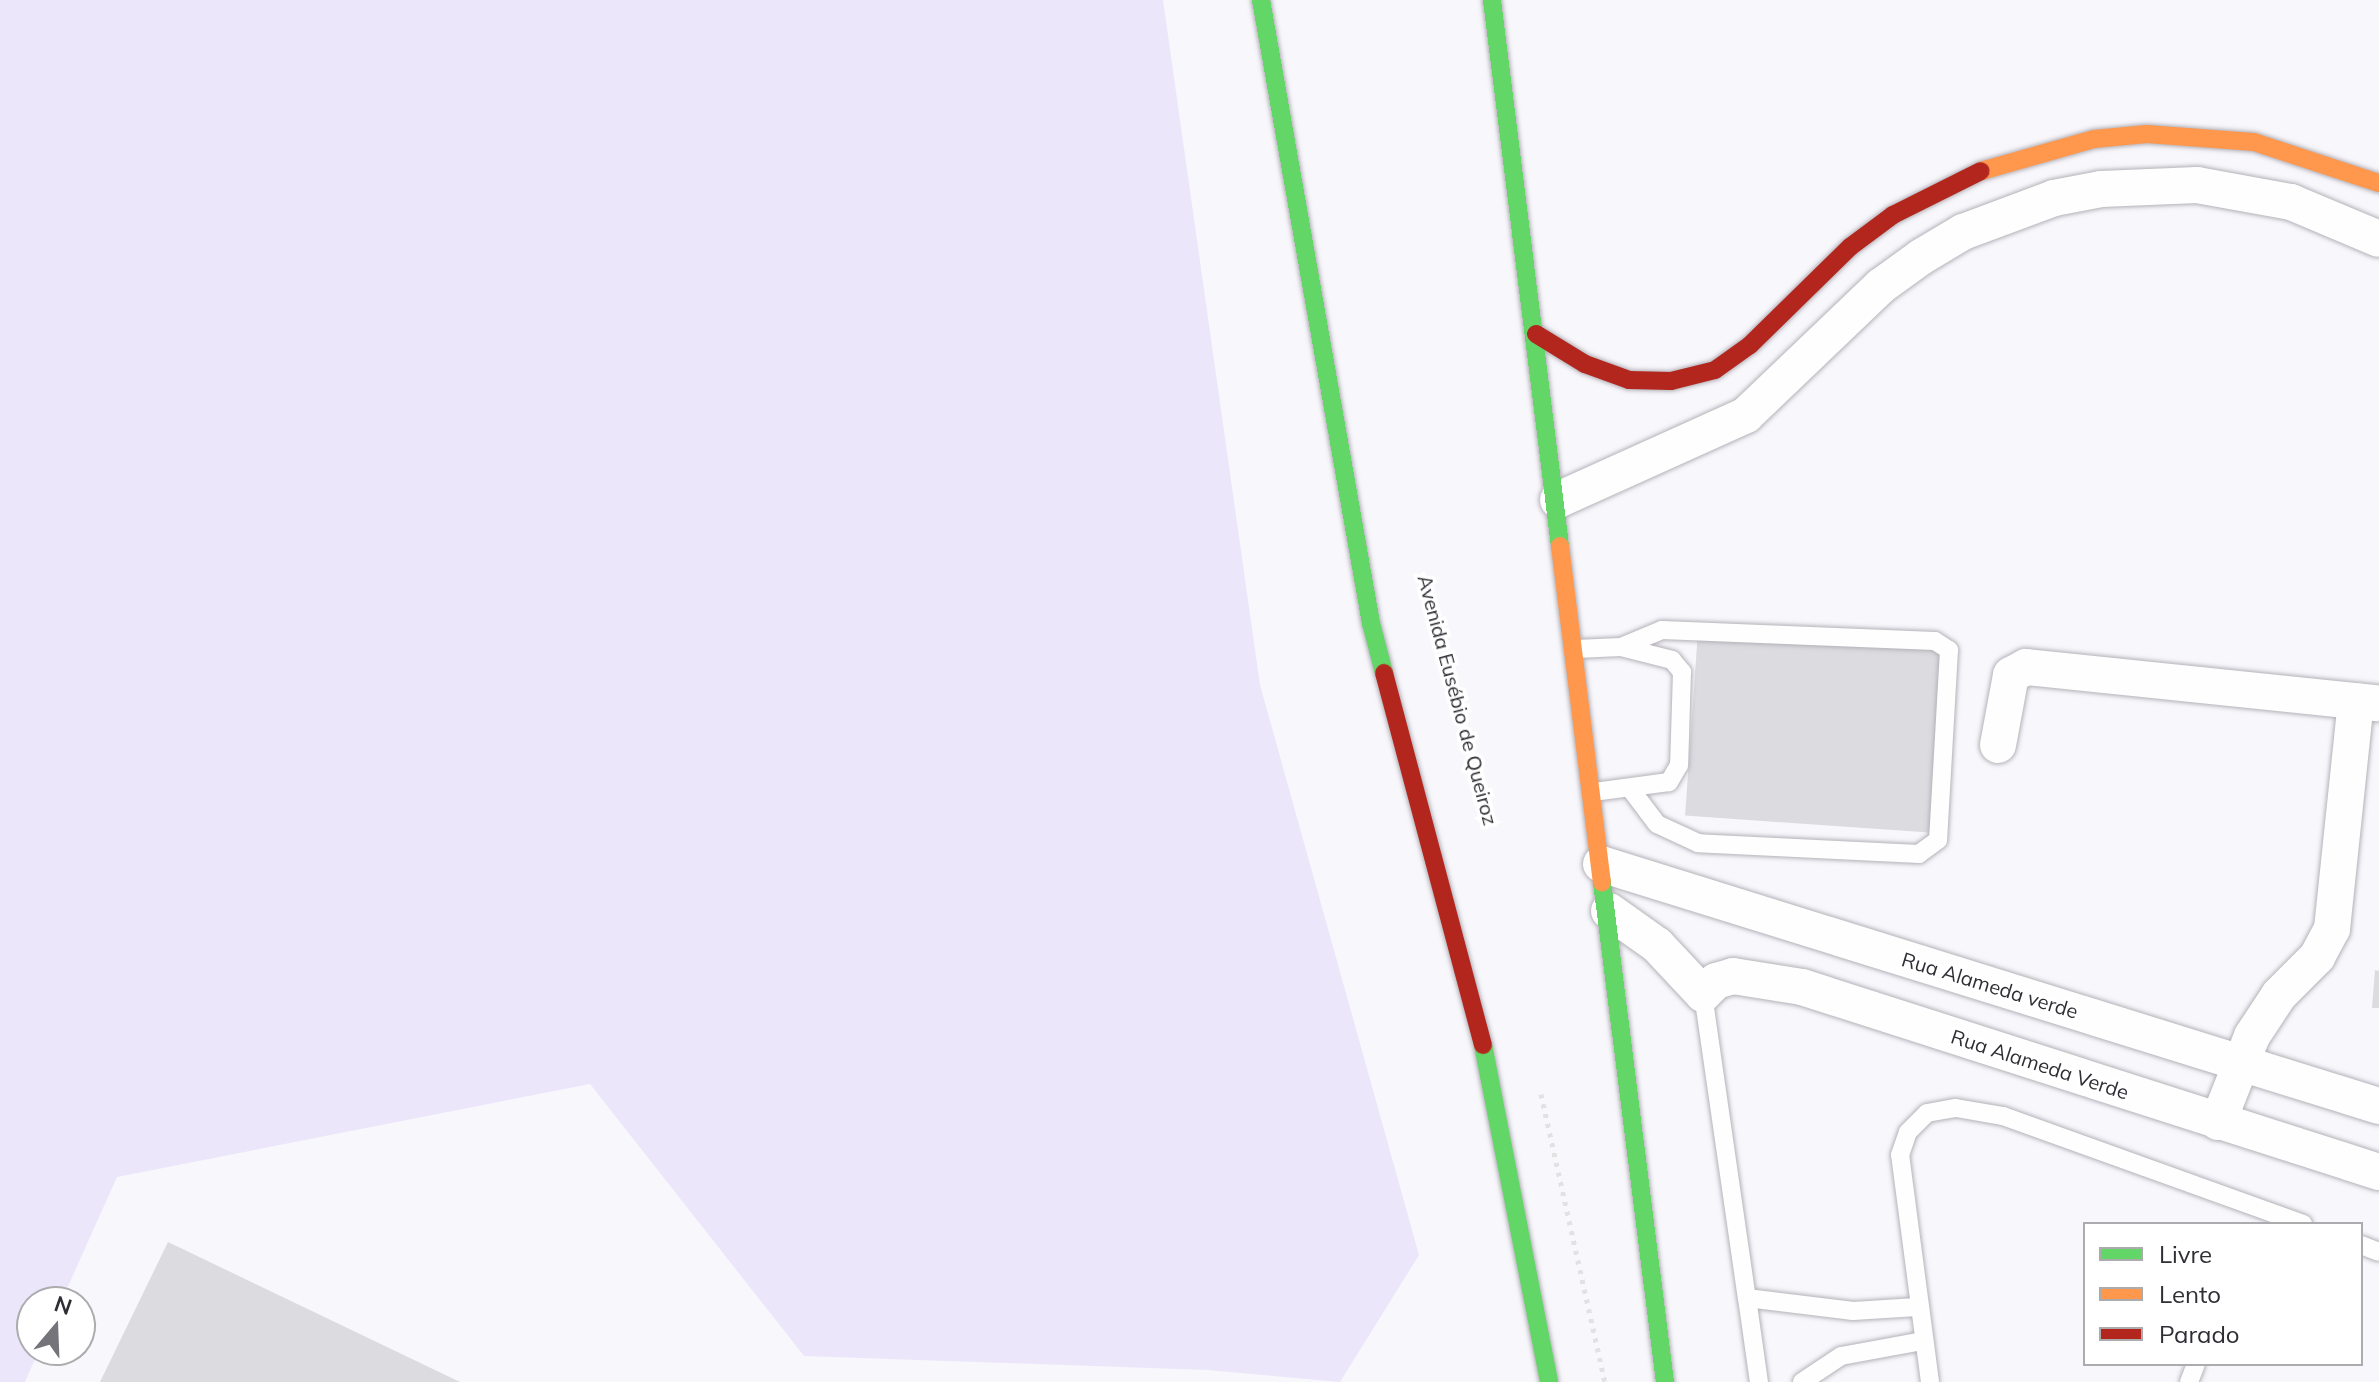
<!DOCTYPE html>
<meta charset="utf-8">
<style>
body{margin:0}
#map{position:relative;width:2379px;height:1382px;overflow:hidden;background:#f8f7fc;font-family:Mulish,sans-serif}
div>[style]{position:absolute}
.green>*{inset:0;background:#ece6fb}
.building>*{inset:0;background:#dcdbe0;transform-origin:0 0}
.path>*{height:5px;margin-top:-2.5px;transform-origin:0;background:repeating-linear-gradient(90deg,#e2e2e2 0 4px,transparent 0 10px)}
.roads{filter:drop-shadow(0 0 2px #b4b2b8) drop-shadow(0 0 2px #b4b2b8)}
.lane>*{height:18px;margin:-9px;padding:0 9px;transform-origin:9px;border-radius:9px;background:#fefeff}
.street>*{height:36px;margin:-18px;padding:0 18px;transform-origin:18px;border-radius:18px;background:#fefeff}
.fast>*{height:18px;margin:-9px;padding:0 9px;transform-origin:9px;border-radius:9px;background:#63d668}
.slow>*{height:18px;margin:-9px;padding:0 9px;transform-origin:9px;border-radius:9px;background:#ff974d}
.jam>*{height:18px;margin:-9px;padding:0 9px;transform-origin:9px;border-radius:9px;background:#b3261e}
span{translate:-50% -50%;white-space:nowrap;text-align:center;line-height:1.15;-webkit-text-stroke:7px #fff;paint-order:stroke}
.street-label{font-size:20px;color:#302e35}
.legend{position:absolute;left:2083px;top:1222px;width:280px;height:144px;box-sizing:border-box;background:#fff;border:2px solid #acabae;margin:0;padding:10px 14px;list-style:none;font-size:24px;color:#302e35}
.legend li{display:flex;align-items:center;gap:16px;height:40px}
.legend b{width:40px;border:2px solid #acabae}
.north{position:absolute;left:16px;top:1286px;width:80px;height:80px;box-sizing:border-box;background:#fff;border:2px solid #acabae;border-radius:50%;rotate:19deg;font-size:22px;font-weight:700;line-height:32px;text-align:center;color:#302e35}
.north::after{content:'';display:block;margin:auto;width:28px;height:36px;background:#76747b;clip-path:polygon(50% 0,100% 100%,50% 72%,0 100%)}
</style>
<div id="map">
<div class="green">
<i style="clip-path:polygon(0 0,1163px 0,1260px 685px,1419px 1255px,1340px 1382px,1207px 1370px,804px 1356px,590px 1084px,117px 1177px,61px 1302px,32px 1302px,32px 1350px,39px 1350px,25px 1382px,0 1382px)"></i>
</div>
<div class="building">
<i style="left:1698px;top:631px;width:248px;height:185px;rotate:4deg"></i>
<i style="clip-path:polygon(2375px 970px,2379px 971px,2379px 1008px,2372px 1008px)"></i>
<i style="clip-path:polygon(168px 1242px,460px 1382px,100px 1382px)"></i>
</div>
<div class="path">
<i style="left:1541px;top:1094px;width:295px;rotate:77.5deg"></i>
</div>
<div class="roads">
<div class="lane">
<i style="left:1621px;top:647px;width:44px;rotate:-22.5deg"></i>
<i style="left:1662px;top:630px;width:273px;rotate:2.3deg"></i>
<i style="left:1935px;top:641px;width:17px;rotate:33deg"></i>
<i style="left:1949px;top:650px;width:190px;rotate:93.3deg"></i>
<i style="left:1938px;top:840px;width:24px;rotate:144deg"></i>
<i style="left:1919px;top:854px;width:221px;rotate:-177.2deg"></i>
<i style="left:1698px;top:843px;width:45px;rotate:-155.1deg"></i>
<i style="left:1657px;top:824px;width:41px;rotate:-127.1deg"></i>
<i style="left:1576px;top:649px;width:45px;rotate:-2.5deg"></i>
<i style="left:1621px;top:647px;width:53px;rotate:14.3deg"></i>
<i style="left:1672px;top:660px;width:16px;rotate:50deg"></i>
<i style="left:1682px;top:672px;width:93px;rotate:91.8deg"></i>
<i style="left:1679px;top:765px;width:20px;rotate:120deg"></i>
<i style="left:1669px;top:782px;width:77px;rotate:172.5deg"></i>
<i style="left:1703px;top:994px;width:307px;rotate:81.8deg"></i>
<i style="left:1747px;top:1298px;width:107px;rotate:7deg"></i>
<i style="left:1853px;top:1311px;width:64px;rotate:-3.6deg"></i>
<i style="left:2361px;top:1245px;width:19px;rotate:21deg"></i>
<i style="left:1747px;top:1298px;width:85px;rotate:81.9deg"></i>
<i style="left:1802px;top:1382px;width:47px;rotate:-33.7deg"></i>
<i style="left:1841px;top:1356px;width:83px;rotate:-10.4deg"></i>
<i style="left:1930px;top:1382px;width:229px;rotate:-97.5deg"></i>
<i style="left:1900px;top:1155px;width:24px;rotate:-71deg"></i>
<i style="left:1908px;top:1132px;width:27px;rotate:-45deg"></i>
<i style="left:1927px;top:1113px;width:29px;rotate:-10deg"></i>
<i style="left:1956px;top:1108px;width:48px;rotate:9.7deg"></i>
<i style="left:2003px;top:1116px;width:319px;rotate:19.8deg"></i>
<i style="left:2189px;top:1382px;width:19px;rotate:-69deg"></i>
</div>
<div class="street">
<i style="left:1558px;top:500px;width:206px;rotate:-24.3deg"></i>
<i style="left:1746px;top:415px;width:187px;rotate:-43.7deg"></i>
<i style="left:1881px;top:286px;width:49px;rotate:-35.9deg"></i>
<i style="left:1921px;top:257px;width:49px;rotate:-30.8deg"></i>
<i style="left:1963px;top:232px;width:97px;rotate:-20.5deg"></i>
<i style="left:2054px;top:198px;width:48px;rotate:-10.8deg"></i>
<i style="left:2101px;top:189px;width:96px;rotate:-2.4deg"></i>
<i style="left:2197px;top:185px;width:96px;rotate:10.3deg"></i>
<i style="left:2291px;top:202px;width:95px;rotate:22.8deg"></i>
<i style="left:1998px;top:745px;width:71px;rotate:-79.5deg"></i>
<i style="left:2011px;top:675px;width:17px;rotate:-28deg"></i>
<i style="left:2026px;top:667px;width:353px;rotate:5.9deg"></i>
<i style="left:1601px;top:864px;width:815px;rotate:17.28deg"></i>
<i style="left:1609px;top:911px;width:59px;rotate:35.3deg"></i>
<i style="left:1657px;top:945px;width:67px;rotate:46.8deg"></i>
<i style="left:1703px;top:994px;width:18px;rotate:-45deg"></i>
<i style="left:1716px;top:981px;width:18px;rotate:-16deg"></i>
<i style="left:1733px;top:976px;width:70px;rotate:9.1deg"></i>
<i style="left:1802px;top:987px;width:606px;rotate:17.78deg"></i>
<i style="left:2218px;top:1122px;width:92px;rotate:-68.4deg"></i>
<i style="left:2252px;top:1036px;width:49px;rotate:-56.6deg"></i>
<i style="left:2279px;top:995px;width:54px;rotate:-45deg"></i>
<i style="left:2317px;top:957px;width:32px;rotate:-62deg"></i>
<i style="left:2332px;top:929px;width:229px;rotate:-84deg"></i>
</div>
<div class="fast">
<i style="left:1261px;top:0;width:633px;rotate:79.99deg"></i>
<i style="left:1371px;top:623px;width:52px;rotate:75.4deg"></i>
<i style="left:1492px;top:0;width:550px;rotate:82.9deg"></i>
<i style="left:1602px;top:882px;width:504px;rotate:82.82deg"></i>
<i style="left:1483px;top:1045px;width:343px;rotate:78.9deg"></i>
</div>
<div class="slow">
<i style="left:1981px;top:171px;width:117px;rotate:-15.8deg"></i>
<i style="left:2094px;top:139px;width:53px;rotate:-5.4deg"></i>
<i style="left:2147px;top:134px;width:107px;rotate:4.3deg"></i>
<i style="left:2254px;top:142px;width:132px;rotate:18.2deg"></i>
<i style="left:1560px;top:546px;width:339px;rotate:82.9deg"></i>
</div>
<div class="jam">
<i style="left:1536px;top:334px;width:57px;rotate:31.5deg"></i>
<i style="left:1585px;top:364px;width:47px;rotate:20deg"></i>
<i style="left:1629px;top:380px;width:42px;rotate:1.4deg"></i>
<i style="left:1671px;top:381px;width:45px;rotate:-14deg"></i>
<i style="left:1715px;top:370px;width:43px;rotate:-35.5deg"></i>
<i style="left:1750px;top:345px;width:140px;rotate:-44.4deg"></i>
<i style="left:1850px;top:247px;width:54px;rotate:-36.7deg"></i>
<i style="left:1893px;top:215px;width:98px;rotate:-26.6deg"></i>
<i style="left:1384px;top:673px;width:385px;rotate:75.1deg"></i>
</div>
</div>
<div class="street-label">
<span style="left:1458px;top:700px;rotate:75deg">Avenida Eusébio de Queiroz</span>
<span style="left:1990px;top:985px;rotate:17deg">Rua Alameda verde</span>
<span style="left:2040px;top:1064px;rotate:18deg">Rua Alameda Verde</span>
</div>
<ul class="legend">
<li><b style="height:10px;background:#63d668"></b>Livre</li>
<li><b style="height:10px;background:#ff974d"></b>Lento</li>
<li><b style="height:10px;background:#b3261e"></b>Parado</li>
</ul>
<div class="north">N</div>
</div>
